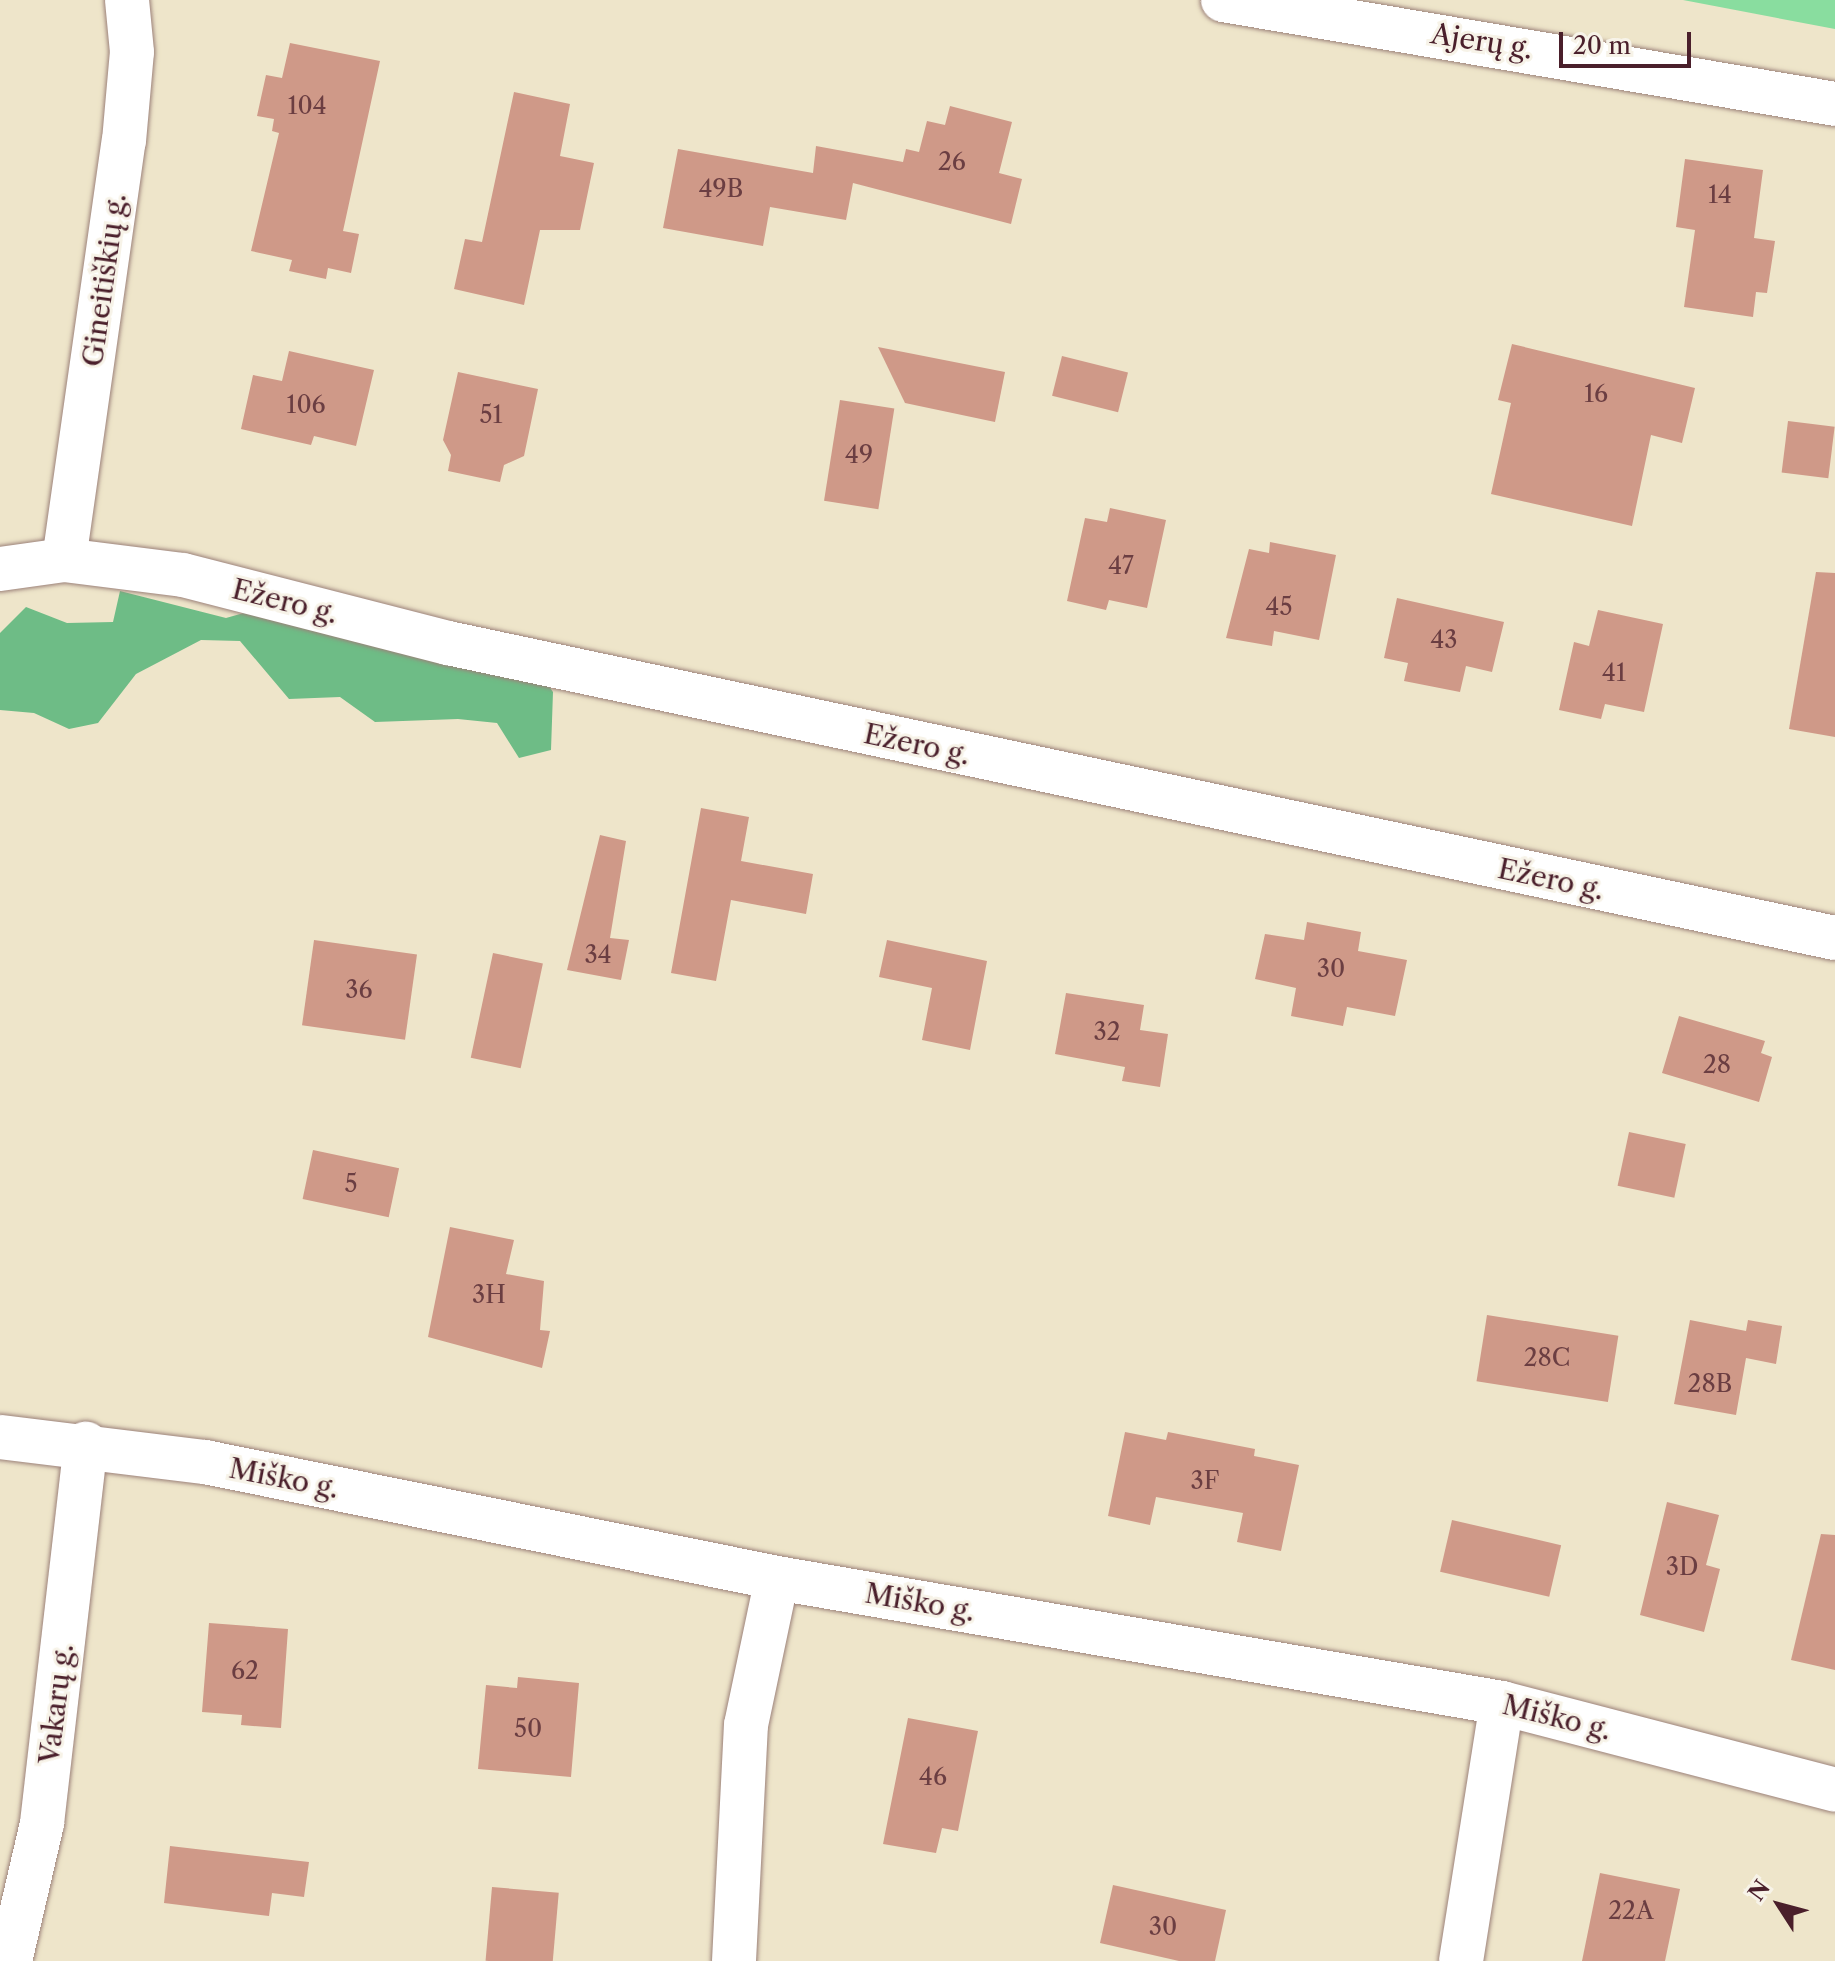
<!DOCTYPE html>
<meta charset="utf-8">
<style>
body{margin:0}
#map{position:relative;width:1835px;height:1961px;overflow:hidden;background:#eee5ca;font-family:"Libre Caslon Text",serif}
div>[style]{position:absolute}
.green>*{inset:0;background:#89dd9f}
.forest>*{inset:0;background:#6ebc86}
.building>*{inset:0;background:#cf9988;transform-origin:0 0}
.roads{filter:drop-shadow(0 0 2px #9c827a) drop-shadow(0 0 2px #9c827a)}
.street>*{height:44px;margin:-22px;padding:0 22px;transform-origin:22px;border-radius:22px;background:#fff}
span{translate:-50% -50%;white-space:nowrap;text-align:center;line-height:1.15;-webkit-text-stroke:6px #f7f3e8;paint-order:stroke}
.number-label{font-size:24px;color:#6b3e42}
.number-label span{-webkit-text-stroke-width:0}
.street-label{font-size:28px;color:#4a1f2b}
.north{position:absolute;left:1739px;top:1865px;width:80px;height:80px;-webkit-text-stroke:6px #f7f3e8;paint-order:stroke;rotate:306deg;font-size:22px;font-weight:700;line-height:32px;text-align:center;color:#4a1f2b}
.north::after{content:'';display:block;margin:auto;width:28px;height:36px;background:#4a1f2b;clip-path:polygon(50% 0,100% 100%,50% 72%,0 100%)}
.scale{position:absolute;left:1559px;top:32px;width:132px;height:36px;box-sizing:border-box;border:4px solid #4a1f2b;border-top:0;padding-left:10px;font-size:24px;line-height:28px;white-space:nowrap;color:#4a1f2b;-webkit-text-stroke:6px #f7f3e8;paint-order:stroke}
</style>
<div id="map">
<div class="green">
<i style="clip-path:polygon(1681px 0,1835px 0,1835px 29px,1683px 0)"></i>
</div>
<div class="forest">
<i style="clip-path:polygon(120px 591px,226px 618px,261px 608px,542px 676px,553px 692px,551px 750px,519px 758px,497px 723px,458px 719px,375px 722px,340px 697px,289px 699px,240px 641px,201px 640px,136px 674px,98px 723px,69px 729px,34px 713px,0 710px,0 633px,26px 607px,67px 623px,113px 622px)"></i>
</div>
<div class="building">
<i style="clip-path:polygon(290px 43px,380px 61px,343px 231px,359px 234px,351px 273px,328px 268px,326px 279px,289px 271px,292px 260px,251px 251px,279px 133px,272px 131px,274px 119px,257px 116px,266px 75px,282px 78px)"></i>
<i style="clip-path:polygon(514px 92px,570px 104px,560px 156px,594px 163px,580px 230px,540px 230px,524px 305px,454px 289px,465px 239px,482px 242px)"></i>
<i style="clip-path:polygon(950px 106px,1012px 122px,999px 173px,1022px 179px,1011px 224px,853px 183px,846px 220px,770px 207px,763px 246px,663px 228px,678px 149px,813px 173px,816px 146px,903px 162px,906px 149px,919px 152px,927px 121px,945px 125px)"></i>
<i style="clip-path:polygon(1685px 159px,1763px 170px,1754px 238px,1775px 241px,1767px 293px,1756px 292px,1753px 317px,1684px 307px,1695px 230px,1676px 227px)"></i>
<i style="clip-path:polygon(1512px 344px,1695px 388px,1682px 443px,1651px 435px,1632px 526px,1491px 494px,1511px 403px,1498px 400px)"></i>
<i style="clip-path:polygon(878px 347px,1005px 372px,995px 422px,905px 403px)"></i>
<i style="clip-path:polygon(289px 351px,374px 370px,356px 446px,314px 436px,311px 445px,241px 429px,253px 375px,282px 381px)"></i>
<i style="left:1062px;top:356px;width:68px;height:41px;rotate:14deg"></i>
<i style="clip-path:polygon(458px 372px,538px 389px,524px 456px,504px 465px,500px 482px,448px 471px,451px 455px,443px 440px)"></i>
<i style="left:840px;top:400px;width:55px;height:102px;rotate:9deg"></i>
<i style="left:1788px;top:421px;width:47px;height:52px;rotate:7deg"></i>
<i style="clip-path:polygon(1110px 508px,1166px 520px,1147px 608px,1109px 600px,1106px 610px,1067px 601px,1085px 518px,1107px 522px)"></i>
<i style="clip-path:polygon(1270px 542px,1336px 555px,1319px 640px,1274px 631px,1272px 646px,1226px 638px,1249px 549px,1269px 553px)"></i>
<i style="clip-path:polygon(1816px 572px,1835px 573px,1835px 737px,1789px 729px)"></i>
<i style="clip-path:polygon(1397px 598px,1504px 622px,1492px 672px,1466px 666px,1460px 692px,1404px 681px,1408px 663px,1384px 658px)"></i>
<i style="clip-path:polygon(1598px 610px,1663px 624px,1644px 712px,1605px 704px,1601px 719px,1559px 710px,1574px 642px,1589px 646px)"></i>
<i style="clip-path:polygon(701px 808px,749px 817px,741px 861px,813px 874px,806px 914px,731px 900px,716px 981px,671px 973px)"></i>
<i style="clip-path:polygon(600px 835px,626px 841px,610px 938px,629px 940px,621px 980px,567px 970px)"></i>
<i style="clip-path:polygon(1307px 922px,1361px 932px,1358px 951px,1407px 960px,1395px 1016px,1347px 1007px,1343px 1026px,1291px 1016px,1296px 988px,1255px 979px,1265px 934px,1304px 940px)"></i>
<i style="left:314px;top:940px;width:104px;height:86px;rotate:8deg"></i>
<i style="clip-path:polygon(887px 940px,987px 961px,970px 1050px,922px 1040px,932px 988px,879px 977px)"></i>
<i style="left:493px;top:953px;width:51px;height:107px;rotate:12deg"></i>
<i style="clip-path:polygon(1066px 993px,1144px 1005px,1140px 1030px,1168px 1034px,1160px 1087px,1122px 1081px,1125px 1067px,1055px 1054px)"></i>
<i style="clip-path:polygon(1679px 1016px,1765px 1041px,1761px 1053px,1772px 1057px,1759px 1102px,1662px 1073px)"></i>
<i style="left:1629px;top:1132px;width:58px;height:55px;rotate:12deg"></i>
<i style="left:313px;top:1150px;width:88px;height:50px;rotate:12deg"></i>
<i style="clip-path:polygon(450px 1227px,514px 1240px,506px 1274px,544px 1281px,540px 1330px,550px 1331px,542px 1368px,428px 1337px)"></i>
<i style="left:1487px;top:1315px;width:133px;height:67px;rotate:9deg"></i>
<i style="clip-path:polygon(1690px 1320px,1746px 1331px,1748px 1320px,1782px 1326px,1776px 1364px,1746px 1358px,1736px 1415px,1674px 1404px)"></i>
<i style="clip-path:polygon(1125px 1432px,1166px 1440px,1168px 1432px,1255px 1449px,1254px 1456px,1299px 1465px,1281px 1551px,1237px 1542px,1243px 1513px,1156px 1497px,1150px 1525px,1108px 1516px)"></i>
<i style="clip-path:polygon(1667px 1502px,1719px 1515px,1706px 1565px,1720px 1569px,1704px 1632px,1640px 1615px)"></i>
<i style="left:1452px;top:1520px;width:112px;height:53px;rotate:13deg"></i>
<i style="clip-path:polygon(1821px 1534px,1835px 1535px,1835px 1670px,1791px 1660px)"></i>
<i style="clip-path:polygon(209px 1623px,288px 1629px,281px 1728px,241px 1725px,242px 1715px,202px 1712px)"></i>
<i style="clip-path:polygon(518px 1677px,579px 1683px,571px 1777px,478px 1769px,486px 1685px,517px 1688px)"></i>
<i style="clip-path:polygon(908px 1718px,978px 1731px,958px 1831px,942px 1828px,936px 1853px,883px 1844px)"></i>
<i style="clip-path:polygon(170px 1846px,309px 1862px,304px 1897px,272px 1893px,269px 1916px,164px 1903px)"></i>
<i style="clip-path:polygon(1600px 1873px,1680px 1889px,1665px 1961px,1582px 1961px)"></i>
<i style="clip-path:polygon(1113px 1885px,1226px 1910px,1215px 1961px,1179px 1961px,1100px 1943px)"></i>
<i style="left:492px;top:1887px;width:67px;height:74px;rotate:5deg"></i>
</div>
<div class="roads">
<div class="street">
<i style="left:1223px;top:0;width:621px;rotate:9.64deg"></i>
<i style="left:64px;top:560px;width:423px;rotate:-81.9deg"></i>
<i style="left:124px;top:141px;width:89px;rotate:-84.9deg"></i>
<i style="left:132px;top:52px;width:52px;rotate:-95.5deg"></i>
<i style="left:0;top:569px;width:65px;rotate:-8deg"></i>
<i style="left:64px;top:560px;width:120px;rotate:7.2deg"></i>
<i style="left:183px;top:575px;width:274px;rotate:14.4deg"></i>
<i style="left:448px;top:643px;width:1418px;rotate:12.01deg"></i>
<i style="left:0;top:1437px;width:207px;rotate:7deg"></i>
<i style="left:205px;top:1462px;width:584px;rotate:11.46deg"></i>
<i style="left:777px;top:1578px;width:736px;rotate:9.78deg"></i>
<i style="left:1502px;top:1703px;width:344px;rotate:14.6deg"></i>
<i style="left:10px;top:1961px;width:142px;rotate:-76.9deg"></i>
<i style="left:42px;top:1823px;width:382px;rotate:-83.4deg"></i>
<i style="left:734px;top:1961px;width:236px;rotate:-87.1deg"></i>
<i style="left:746px;top:1725px;width:150px;rotate:-78.1deg"></i>
<i style="left:1461px;top:1961px;width:261px;rotate:-81deg"></i>
</div>
</div>
<div class="number-label">
<span style="left:307px;top:106px">104</span>
<span style="left:952px;top:162px">26</span>
<span style="left:721px;top:189px">49B</span>
<span style="left:1720px;top:195px">14</span>
<span style="left:1596px;top:394px">16</span>
<span style="left:306px;top:405px">106</span>
<span style="left:491px;top:415px">51</span>
<span style="left:859px;top:455px">49</span>
<span style="left:1121px;top:566px">47</span>
<span style="left:1279px;top:607px">45</span>
<span style="left:1444px;top:640px">43</span>
<span style="left:1614px;top:673px">41</span>
<span style="left:598px;top:955px">34</span>
<span style="left:1331px;top:969px">30</span>
<span style="left:359px;top:990px">36</span>
<span style="left:1107px;top:1032px">32</span>
<span style="left:1717px;top:1065px">28</span>
<span style="left:351px;top:1184px">5</span>
<span style="left:489px;top:1295px">3H</span>
<span style="left:1547px;top:1358px">28C</span>
<span style="left:1710px;top:1384px">28B</span>
<span style="left:1205px;top:1481px">3F</span>
<span style="left:1682px;top:1567px">3D</span>
<span style="left:245px;top:1671px">62</span>
<span style="left:528px;top:1729px">50</span>
<span style="left:933px;top:1777px">46</span>
<span style="left:1631px;top:1911px">22A</span>
<span style="left:1163px;top:1927px">30</span>
</div>
<div class="street-label">
<span style="left:1482px;top:41px;rotate:9deg">Ajerų g.</span>
<span style="left:104px;top:280px;rotate:-82deg">Gineitiškių g.</span>
<span style="left:285px;top:601px;rotate:14deg">Ežero g.</span>
<span style="left:917px;top:744px;rotate:12deg">Ežero g.</span>
<span style="left:1551px;top:879px;rotate:12deg">Ežero g.</span>
<span style="left:284px;top:1478px;rotate:11deg">Miško g.</span>
<span style="left:920px;top:1602px;rotate:10deg">Miško g.</span>
<span style="left:56px;top:1704px;rotate:-83deg">Vakarų g.</span>
<span style="left:1557px;top:1717px;rotate:14deg">Miško g.</span>
</div>
<div class="north">N</div>
<div class="scale">20 m</div>
</div>
